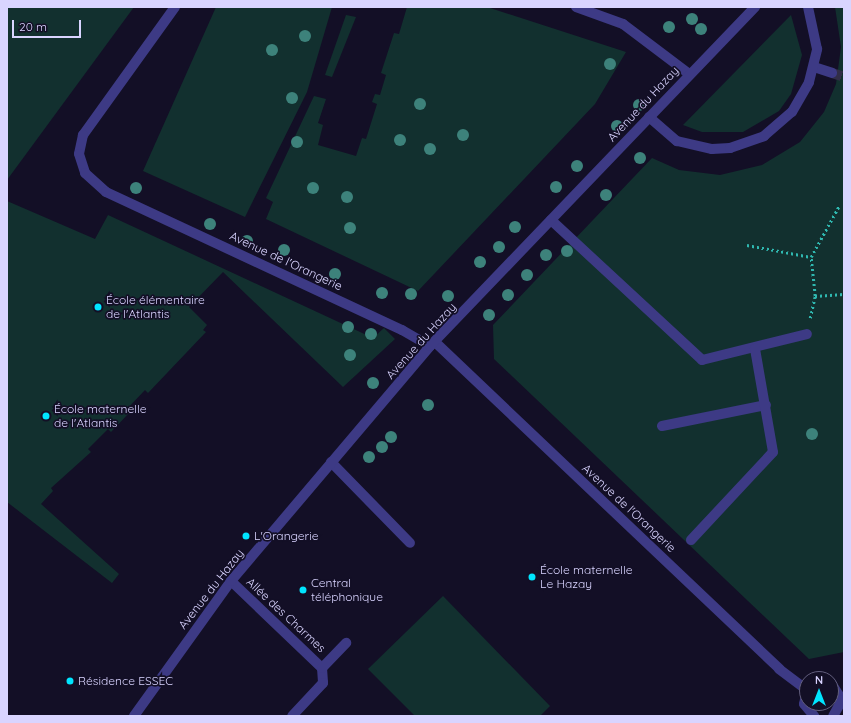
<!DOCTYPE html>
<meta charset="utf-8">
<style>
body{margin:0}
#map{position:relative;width:851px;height:723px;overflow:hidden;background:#130f26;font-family:Quicksand,sans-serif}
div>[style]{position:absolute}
.green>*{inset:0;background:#12302f}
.minor-tunnel>*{height:10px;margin-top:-5px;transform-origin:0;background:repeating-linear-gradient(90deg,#312d47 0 10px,transparent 0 15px)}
.path>*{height:2.5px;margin-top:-1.25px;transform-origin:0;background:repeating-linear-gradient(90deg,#2fb8b0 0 2px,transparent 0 5px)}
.minor>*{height:10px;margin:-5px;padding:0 5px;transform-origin:5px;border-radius:5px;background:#3d3a85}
.trees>*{width:12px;height:12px;margin:-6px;border-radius:50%;background:#3d827b}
.dots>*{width:11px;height:11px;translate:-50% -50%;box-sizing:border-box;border:2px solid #130f26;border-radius:50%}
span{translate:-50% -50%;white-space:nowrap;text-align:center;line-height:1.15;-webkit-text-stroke:3.5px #130f26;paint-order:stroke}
.street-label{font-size:12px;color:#d9d4ff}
.poi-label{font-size:12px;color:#d9d4ff}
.left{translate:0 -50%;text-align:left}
.frame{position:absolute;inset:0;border:8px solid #d9d4ff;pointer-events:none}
.north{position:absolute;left:799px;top:671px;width:40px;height:40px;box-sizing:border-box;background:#130f26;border:1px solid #625e7d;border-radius:50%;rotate:0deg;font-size:11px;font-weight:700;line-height:16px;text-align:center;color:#d9d4ff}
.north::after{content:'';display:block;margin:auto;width:14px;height:18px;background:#00e5ff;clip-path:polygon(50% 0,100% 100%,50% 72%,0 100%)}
.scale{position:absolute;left:12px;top:20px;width:69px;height:18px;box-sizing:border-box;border:2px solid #d9d4ff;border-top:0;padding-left:5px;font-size:12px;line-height:14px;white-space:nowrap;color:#d9d4ff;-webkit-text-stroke:3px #130f26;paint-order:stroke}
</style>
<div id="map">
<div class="green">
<i style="clip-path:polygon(7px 7px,134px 7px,7px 180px)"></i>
<i style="clip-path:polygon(216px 7px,332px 7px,307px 92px,245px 217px,143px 171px)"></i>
<i style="clip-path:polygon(407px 7px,487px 7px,626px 52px,595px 104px,418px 291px,266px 219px,273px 202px,266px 198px,314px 96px,326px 99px,318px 123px,323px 125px,318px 145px,356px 156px,362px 138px,366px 139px,377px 104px,372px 102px,375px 94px,380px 95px,386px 75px,381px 73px,394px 33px,399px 34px)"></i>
<i style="clip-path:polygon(835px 7px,844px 7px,844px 652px,809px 659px,494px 359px,493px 325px,652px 158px,679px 170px,720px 175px,762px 165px,800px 142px,824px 112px,836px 84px,841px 47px)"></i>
<i style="clip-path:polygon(346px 15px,356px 17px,332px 77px,325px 75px)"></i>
<i style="clip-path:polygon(791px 15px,802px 55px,791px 94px,779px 111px,743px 132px,702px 132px,683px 125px)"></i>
<i style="clip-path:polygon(7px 201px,95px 239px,108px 215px,373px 338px,384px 328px,395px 339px,343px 387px,223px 272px,189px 307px,207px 325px,203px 330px,206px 332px,148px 393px,145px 390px,126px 410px,129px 413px,111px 432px,108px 429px,88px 449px,91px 452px,51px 488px,53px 491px,41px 504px,119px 574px,112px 583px,7px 502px)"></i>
<i style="clip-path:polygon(443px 596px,550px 706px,540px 716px,415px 716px,368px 669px)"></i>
</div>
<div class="minor-tunnel">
<i style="left:832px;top:73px;width:13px;rotate:18deg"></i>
</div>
<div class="path">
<i style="left:747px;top:245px;width:65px;rotate:10.6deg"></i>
<i style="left:815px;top:296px;width:29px;rotate:-4deg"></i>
<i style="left:810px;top:318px;width:23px;rotate:-77deg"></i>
<i style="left:815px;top:296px;width:39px;rotate:-96deg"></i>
<i style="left:811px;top:257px;width:58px;rotate:-61.2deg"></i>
</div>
<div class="minor">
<i style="left:175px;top:7px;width:158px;rotate:125.7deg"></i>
<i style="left:83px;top:135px;width:19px;rotate:102deg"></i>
<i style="left:79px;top:154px;width:20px;rotate:72deg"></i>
<i style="left:85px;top:173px;width:28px;rotate:42deg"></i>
<i style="left:106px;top:192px;width:327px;rotate:25deg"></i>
<i style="left:402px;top:330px;width:32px;rotate:30deg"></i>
<i style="left:576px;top:7px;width:50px;rotate:19.9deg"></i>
<i style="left:623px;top:24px;width:83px;rotate:37.1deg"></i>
<i style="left:814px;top:67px;width:19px;rotate:18deg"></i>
<i style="left:649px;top:117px;width:37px;rotate:41deg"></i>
<i style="left:677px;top:141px;width:36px;rotate:13deg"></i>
<i style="left:712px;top:149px;width:18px;rotate:-3deg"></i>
<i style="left:730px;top:148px;width:36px;rotate:-19deg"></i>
<i style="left:764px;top:136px;width:37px;rotate:-41deg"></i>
<i style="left:792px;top:112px;width:34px;rotate:-60deg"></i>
<i style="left:809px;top:82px;width:34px;rotate:-76deg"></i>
<i style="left:817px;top:49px;width:43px;rotate:-102.1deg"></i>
<i style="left:551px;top:220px;width:206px;rotate:42.8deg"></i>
<i style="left:702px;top:360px;width:108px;rotate:-13.9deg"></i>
<i style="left:435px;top:342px;width:475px;rotate:43.5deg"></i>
<i style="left:779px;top:669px;width:35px;rotate:37deg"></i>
<i style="left:662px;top:426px;width:106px;rotate:-11.4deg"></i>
<i style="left:331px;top:462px;width:113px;rotate:45.7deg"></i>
<i style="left:691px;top:540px;width:120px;rotate:-47deg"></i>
<i style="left:773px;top:452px;width:105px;rotate:-99.9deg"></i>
<i style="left:231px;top:581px;width:126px;rotate:43.7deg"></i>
<i style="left:322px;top:668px;width:15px;rotate:86deg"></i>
<i style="left:323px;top:683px;width:45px;rotate:133.2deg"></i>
<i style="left:322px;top:668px;width:35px;rotate:-46deg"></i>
<i style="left:831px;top:683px;width:20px;rotate:57deg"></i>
<i style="left:842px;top:700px;width:18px;rotate:119deg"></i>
<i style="left:807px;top:690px;width:14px;rotate:102deg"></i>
<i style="left:804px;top:704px;width:16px;rotate:50deg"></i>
<i style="left:134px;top:716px;width:166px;rotate:-54.3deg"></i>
<i style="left:231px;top:581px;width:308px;rotate:-49.7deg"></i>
<i style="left:430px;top:346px;width:470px;rotate:-46.2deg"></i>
</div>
<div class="trees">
<i style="left:692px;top:19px"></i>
<i style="left:669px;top:27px"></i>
<i style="left:701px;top:29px"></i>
<i style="left:305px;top:36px"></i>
<i style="left:272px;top:50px"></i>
<i style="left:610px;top:64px"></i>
<i style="left:292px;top:98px"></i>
<i style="left:420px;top:104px"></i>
<i style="left:639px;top:105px"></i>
<i style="left:617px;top:126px"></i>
<i style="left:463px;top:135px"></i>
<i style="left:400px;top:140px"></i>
<i style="left:297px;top:142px"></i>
<i style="left:430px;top:149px"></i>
<i style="left:640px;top:158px"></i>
<i style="left:577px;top:166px"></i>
<i style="left:556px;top:187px"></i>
<i style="left:136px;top:188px"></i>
<i style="left:313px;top:188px"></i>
<i style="left:606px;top:195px"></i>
<i style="left:347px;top:197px"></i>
<i style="left:210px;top:224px"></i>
<i style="left:515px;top:227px"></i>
<i style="left:350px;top:228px"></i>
<i style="left:247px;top:241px"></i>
<i style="left:499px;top:247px"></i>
<i style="left:284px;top:250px"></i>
<i style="left:567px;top:251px"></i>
<i style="left:546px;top:255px"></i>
<i style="left:480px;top:262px"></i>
<i style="left:335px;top:274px"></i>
<i style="left:527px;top:275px"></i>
<i style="left:382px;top:293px"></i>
<i style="left:411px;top:294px"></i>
<i style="left:508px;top:295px"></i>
<i style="left:448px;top:296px"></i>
<i style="left:489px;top:315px"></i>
<i style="left:348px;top:327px"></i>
<i style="left:371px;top:334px"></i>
<i style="left:350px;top:355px"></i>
<i style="left:373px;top:383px"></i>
<i style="left:428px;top:405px"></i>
<i style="left:812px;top:434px"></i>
<i style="left:391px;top:437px"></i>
<i style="left:382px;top:447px"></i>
<i style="left:369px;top:457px"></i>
</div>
<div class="dots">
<i style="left:98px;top:307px;background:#00e5ff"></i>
<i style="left:46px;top:416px;background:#00e5ff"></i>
<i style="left:246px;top:536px;background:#00e5ff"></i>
<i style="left:532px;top:577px;background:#00e5ff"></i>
<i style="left:303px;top:590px;background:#00e5ff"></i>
<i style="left:70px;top:681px;background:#00e5ff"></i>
</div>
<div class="street-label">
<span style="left:643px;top:104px;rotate:-47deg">Avenue du Hazay</span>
<span style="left:286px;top:261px;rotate:25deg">Avenue de l'Orangerie</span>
<span style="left:421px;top:341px;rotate:-48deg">Avenue du Hazay</span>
<span style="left:629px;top:508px;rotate:43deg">Avenue de l'Orangerie</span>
<span style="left:211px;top:589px;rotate:-52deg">Avenue du Hazay</span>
<span style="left:286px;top:615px;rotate:43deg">Allée des Charmes</span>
</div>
<div class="poi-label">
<span class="left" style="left:106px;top:307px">École élémentaire<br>de l'Atlantis</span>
<span class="left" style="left:54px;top:416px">École maternelle<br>de l'Atlantis</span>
<span class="left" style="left:254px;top:536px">L'Orangerie</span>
<span class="left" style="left:540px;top:577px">École maternelle<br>Le Hazay</span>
<span class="left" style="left:311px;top:590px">Central<br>téléphonique</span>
<span class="left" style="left:78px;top:681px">Résidence ESSEC</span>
</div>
<div class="frame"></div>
<div class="north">N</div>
<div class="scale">20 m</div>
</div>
